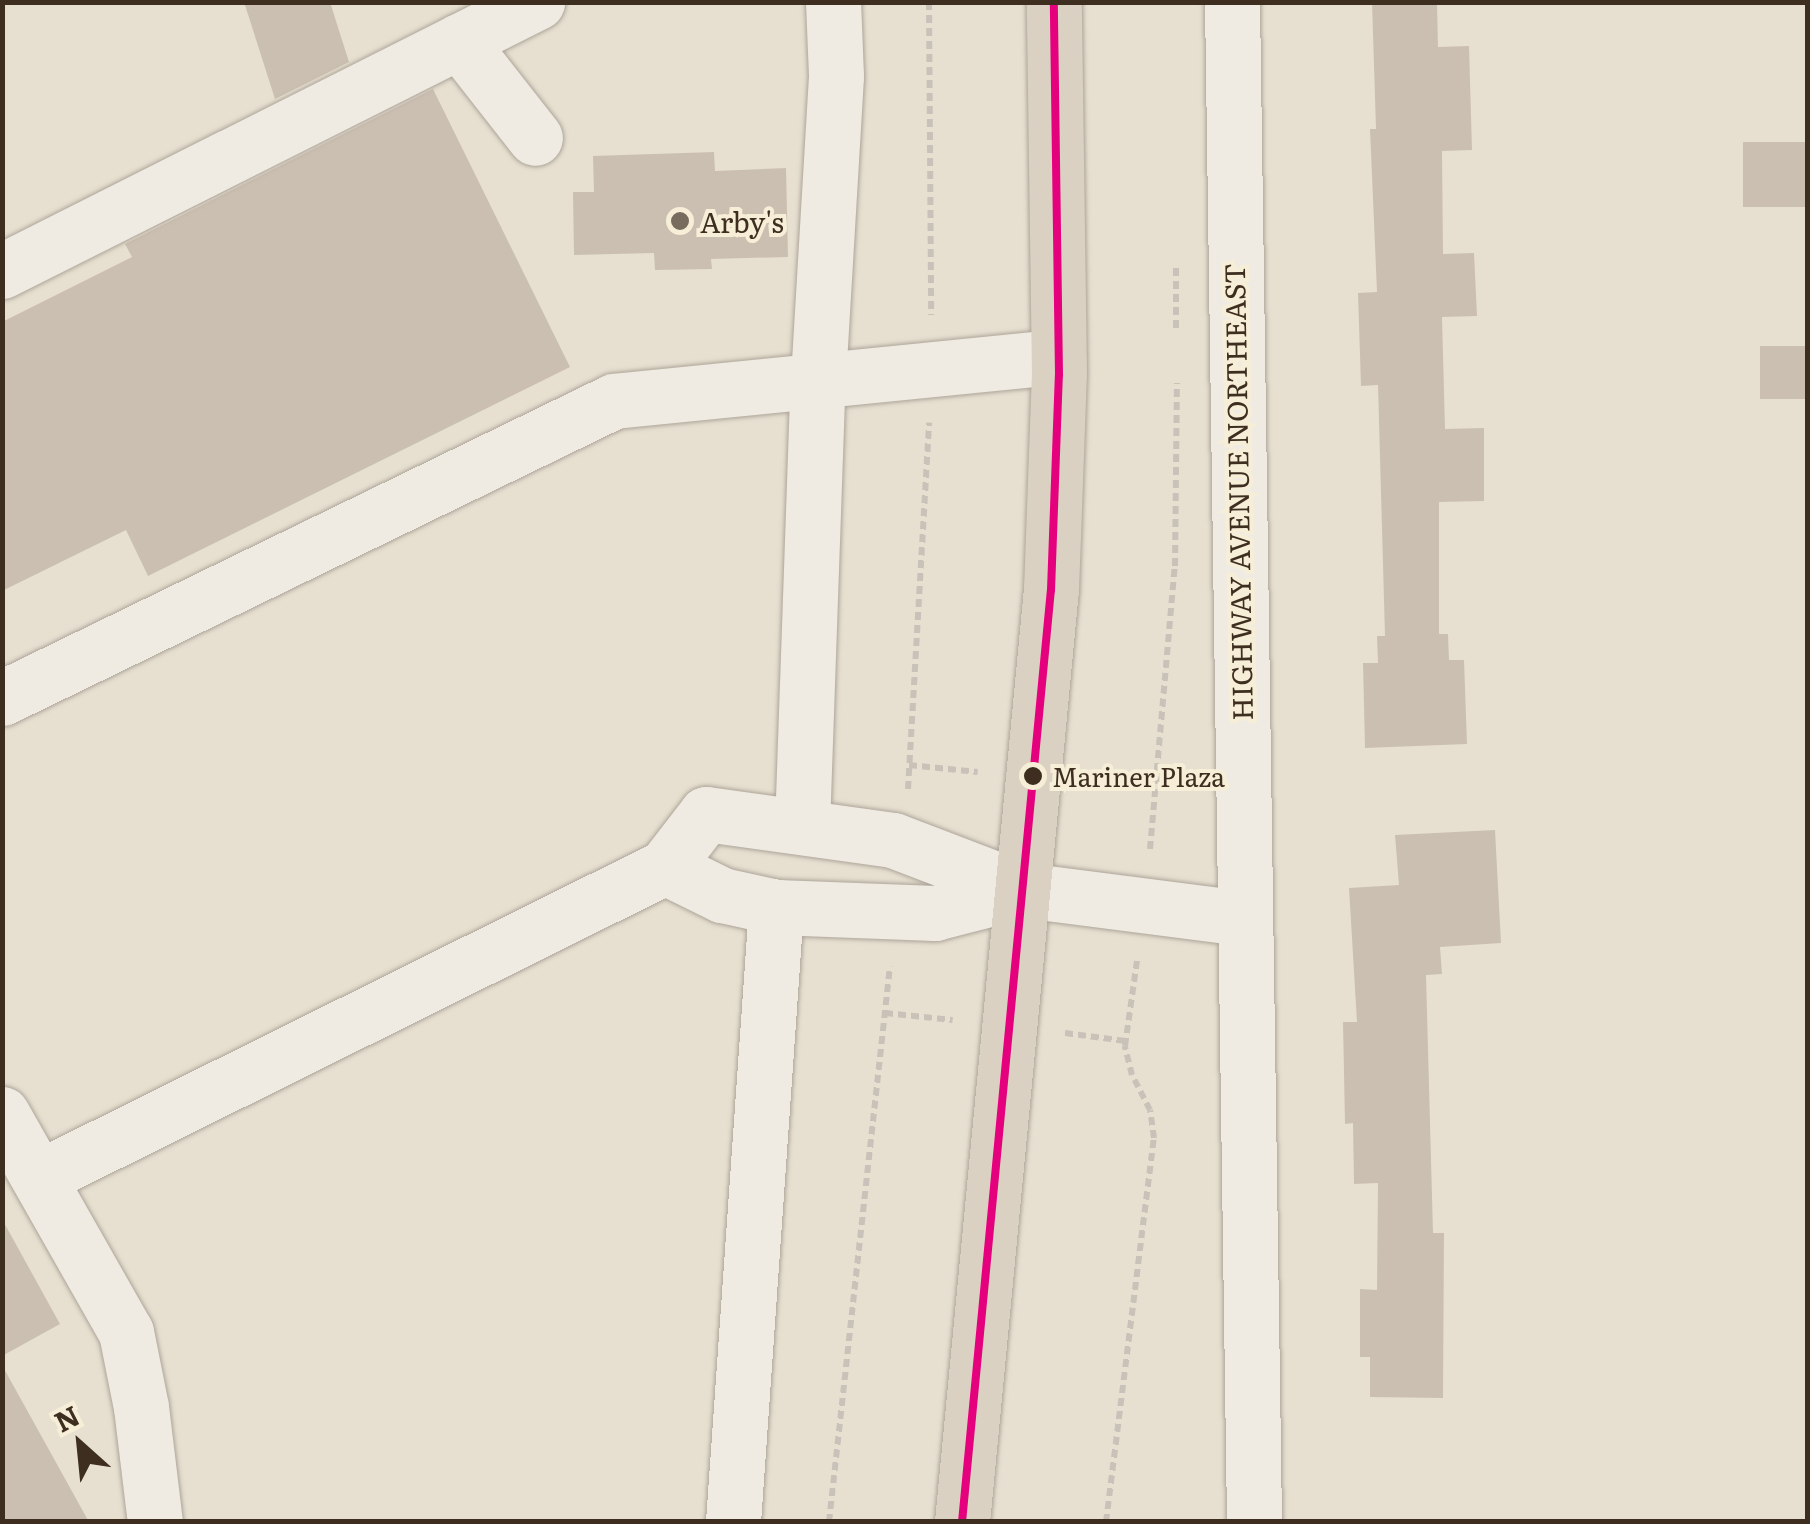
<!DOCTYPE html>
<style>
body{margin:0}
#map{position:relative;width:1810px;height:1524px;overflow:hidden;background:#e7e0d1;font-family:Literata,serif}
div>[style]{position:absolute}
.building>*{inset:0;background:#cbbfb2;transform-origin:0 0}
.path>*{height:6px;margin-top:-3px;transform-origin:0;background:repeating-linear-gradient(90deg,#c8c2b9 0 8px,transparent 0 13px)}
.roads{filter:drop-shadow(0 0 2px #ada599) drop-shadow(0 0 2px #ada599)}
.minor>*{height:55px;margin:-27.5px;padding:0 27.5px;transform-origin:27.5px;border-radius:27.5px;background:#efebe3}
.highway>*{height:55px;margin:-27.5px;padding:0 27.5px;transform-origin:27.5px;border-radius:27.5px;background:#dad1c2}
.bus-1>*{height:8px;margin:-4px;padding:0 4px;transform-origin:4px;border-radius:4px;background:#e5007d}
.dots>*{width:28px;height:28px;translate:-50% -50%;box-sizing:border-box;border:5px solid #f7eed8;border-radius:50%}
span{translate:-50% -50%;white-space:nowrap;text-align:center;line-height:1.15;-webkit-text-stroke:8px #f7eed8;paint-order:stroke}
.bus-label{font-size:26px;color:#3d2e20}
.left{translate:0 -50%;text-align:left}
.poi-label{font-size:28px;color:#3d2e20}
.street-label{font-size:28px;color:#3d2e20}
.frame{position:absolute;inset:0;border:5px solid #3d2e20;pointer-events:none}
.north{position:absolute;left:30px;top:1394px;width:100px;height:100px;-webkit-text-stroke:8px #f7eed8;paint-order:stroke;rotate:333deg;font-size:28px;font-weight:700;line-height:40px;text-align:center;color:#3d2e20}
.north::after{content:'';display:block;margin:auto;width:35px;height:45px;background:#3d2e20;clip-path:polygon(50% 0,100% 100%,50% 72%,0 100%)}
</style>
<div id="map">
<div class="building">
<i style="clip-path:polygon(244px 2px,330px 2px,349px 62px,275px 99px)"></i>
<i style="clip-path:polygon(1372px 2px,1437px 2px,1438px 47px,1469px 46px,1472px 150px,1442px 151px,1443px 254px,1474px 253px,1477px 316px,1442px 317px,1445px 429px,1484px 428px,1484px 501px,1439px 502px,1439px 634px,1448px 634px,1449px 660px,1464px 660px,1467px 744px,1365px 748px,1363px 663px,1378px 663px,1377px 636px,1385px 636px,1378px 385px,1361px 386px,1358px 293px,1377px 292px,1370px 129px,1376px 129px)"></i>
<i style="clip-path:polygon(433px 89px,570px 367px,148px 576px,126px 530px,2px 591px,2px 322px,132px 257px,125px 244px)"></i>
<i style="left:1808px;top:142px;width:65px;height:65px;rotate:90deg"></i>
<i style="clip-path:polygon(714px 152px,715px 171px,786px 168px,788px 257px,711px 259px,712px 269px,655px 270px,654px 253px,574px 255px,573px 192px,594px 192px,593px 156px)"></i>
<i style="left:1808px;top:346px;width:53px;height:48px;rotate:90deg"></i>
<i style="clip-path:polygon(1495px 830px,1501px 943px,1440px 947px,1442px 974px,1426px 975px,1433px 1233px,1444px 1233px,1443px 1398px,1370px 1397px,1370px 1357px,1360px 1357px,1360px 1289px,1377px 1290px,1378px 1183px,1354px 1184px,1353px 1123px,1345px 1124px,1343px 1022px,1357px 1022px,1349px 888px,1399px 885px,1395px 835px)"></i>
<i style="clip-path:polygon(2px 1219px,60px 1324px,2px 1356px)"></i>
<i style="clip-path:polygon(2px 1365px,89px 1522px,2px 1522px)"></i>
</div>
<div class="path">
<i style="left:929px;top:2px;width:313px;rotate:89.6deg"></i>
<i style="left:1176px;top:268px;width:63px;rotate:90deg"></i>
<i style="left:909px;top:765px;width:69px;rotate:5.8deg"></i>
<i style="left:1090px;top:781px;width:65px;rotate:3.5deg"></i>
<i style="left:908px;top:789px;width:367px;rotate:-86.7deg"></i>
<i style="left:1150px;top:849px;width:284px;rotate:-85deg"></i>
<i style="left:1175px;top:566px;width:183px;rotate:-89.4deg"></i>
<i style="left:885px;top:1013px;width:68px;rotate:5.9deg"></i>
<i style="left:1065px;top:1033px;width:61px;rotate:7.6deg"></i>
<i style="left:829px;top:1522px;width:559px;rotate:-83.74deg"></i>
<i style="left:1106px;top:1522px;width:387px;rotate:-82.9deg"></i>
<i style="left:1154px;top:1138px;width:28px;rotate:-98deg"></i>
<i style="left:1150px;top:1110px;width:39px;rotate:-117deg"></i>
<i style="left:1132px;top:1075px;width:30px;rotate:-104deg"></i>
<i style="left:1125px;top:1046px;width:86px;rotate:-82deg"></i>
</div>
<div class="roads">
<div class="minor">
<i style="left:1232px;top:2px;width:1520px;rotate:89.17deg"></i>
<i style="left:459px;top:41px;width:123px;rotate:51.9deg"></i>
<i style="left:2px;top:271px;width:599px;rotate:-26.69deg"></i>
<i style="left:2px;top:698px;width:680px;rotate:-25.89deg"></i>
<i style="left:614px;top:401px;width:446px;rotate:-5.7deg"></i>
<i style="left:802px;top:827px;width:448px;rotate:-88deg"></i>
<i style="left:818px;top:379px;width:304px;rotate:-86.6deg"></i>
<i style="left:836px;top:76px;width:74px;rotate:-92.3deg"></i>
<i style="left:665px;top:867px;width:64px;rotate:26.2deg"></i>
<i style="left:722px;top:895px;width:55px;rotate:12.5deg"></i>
<i style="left:776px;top:907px;width:159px;rotate:2.2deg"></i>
<i style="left:935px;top:913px;width:92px;rotate:-14.5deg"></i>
<i style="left:2px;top:1114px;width:251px;rotate:60.4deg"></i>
<i style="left:126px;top:1332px;width:76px;rotate:78.7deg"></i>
<i style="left:141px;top:1407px;width:116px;rotate:83.1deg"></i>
<i style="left:40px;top:1177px;width:698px;rotate:-26.38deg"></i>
<i style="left:665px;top:867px;width:67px;rotate:-52.3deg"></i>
<i style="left:706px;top:814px;width:189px;rotate:7.9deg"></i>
<i style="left:893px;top:840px;width:140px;rotate:20.9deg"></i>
<i style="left:1024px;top:890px;width:220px;rotate:7.3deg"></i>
<i style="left:733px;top:1522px;width:617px;rotate:-86deg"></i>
</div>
<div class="highway">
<i style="left:962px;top:1522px;width:936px;rotate:-84.55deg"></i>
<i style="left:1051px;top:590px;width:215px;rotate:-87.9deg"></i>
<i style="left:1059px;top:375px;width:373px;rotate:-90.8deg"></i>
</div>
</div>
<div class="bus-1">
<i style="left:962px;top:1522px;width:936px;rotate:-84.55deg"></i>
<i style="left:1051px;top:590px;width:215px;rotate:-87.9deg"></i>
<i style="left:1059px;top:375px;width:373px;rotate:-90.8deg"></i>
</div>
<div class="dots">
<i style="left:680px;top:221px;background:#786c5e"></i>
<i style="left:1033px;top:776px;background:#3d2e20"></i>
</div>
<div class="bus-label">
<span class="left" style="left:1052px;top:776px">Mariner Plaza</span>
</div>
<div class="poi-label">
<span class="left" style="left:700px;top:221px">Arby's</span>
</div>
<div class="street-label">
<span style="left:1237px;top:492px;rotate:-91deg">HIGHWAY AVENUE NORTHEAST</span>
</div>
<div class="frame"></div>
<div class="north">N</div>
</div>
